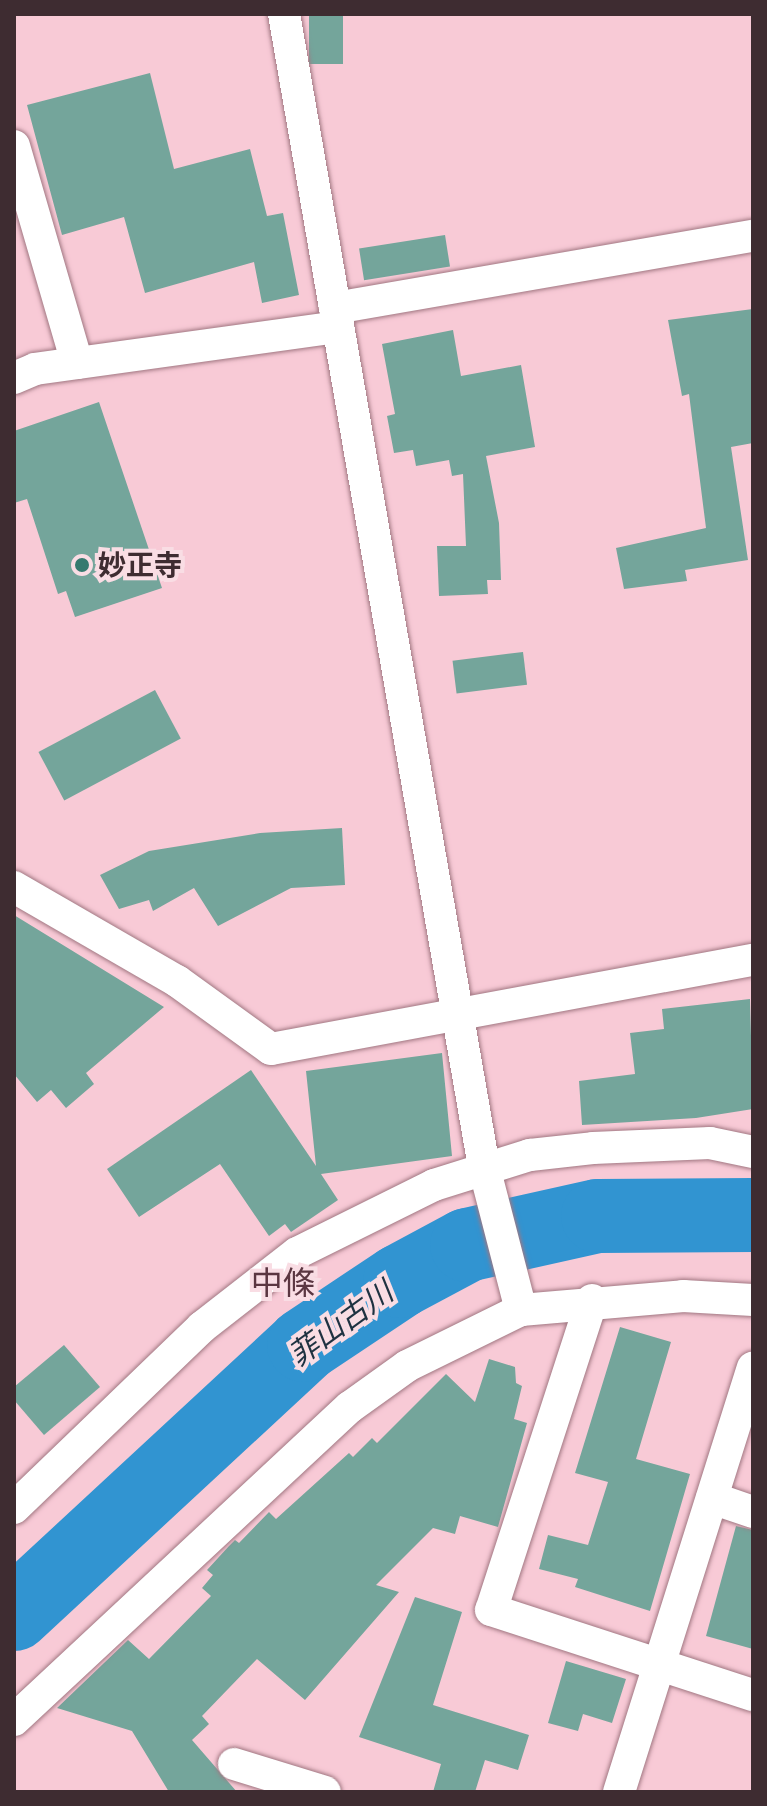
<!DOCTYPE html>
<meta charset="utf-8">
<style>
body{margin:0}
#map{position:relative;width:767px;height:1806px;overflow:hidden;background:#f8cad6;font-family:Montserrat,"Noto Sans JP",sans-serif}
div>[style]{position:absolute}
.river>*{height:74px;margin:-37px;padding:0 37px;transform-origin:37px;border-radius:37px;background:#3194d1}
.building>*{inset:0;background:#74a59b;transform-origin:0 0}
.roads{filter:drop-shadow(0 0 2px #a17782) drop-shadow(0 0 2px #a17782)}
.minor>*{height:32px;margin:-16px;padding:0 16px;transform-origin:16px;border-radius:16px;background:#fff}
.dots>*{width:22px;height:22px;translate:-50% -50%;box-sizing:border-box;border:4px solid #f9dde4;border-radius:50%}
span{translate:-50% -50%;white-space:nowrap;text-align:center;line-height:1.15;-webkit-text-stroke:8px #f9dde4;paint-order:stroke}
.poi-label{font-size:28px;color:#3e2c31;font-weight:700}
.left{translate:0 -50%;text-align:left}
.water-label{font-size:30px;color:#1e3241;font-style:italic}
.quarter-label{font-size:32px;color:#5b3641}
.frame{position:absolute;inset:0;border:16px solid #3e2c31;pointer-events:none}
</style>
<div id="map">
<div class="river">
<i style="left:14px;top:1614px;width:396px;rotate:-42.8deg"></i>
<i style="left:304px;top:1345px;width:115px;rotate:-33.7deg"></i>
<i style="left:400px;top:1281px;width:76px;rotate:-28.2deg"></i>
<i style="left:467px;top:1245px;width:134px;rotate:-12.5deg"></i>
<i style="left:598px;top:1216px;width:155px;rotate:-0.4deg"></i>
</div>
<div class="building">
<i style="left:309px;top:14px;width:34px;height:50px"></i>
<i style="clip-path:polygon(150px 73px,174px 169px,250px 149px,267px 216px,283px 213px,299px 295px,262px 303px,254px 262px,145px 293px,124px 217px,62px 235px,27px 105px)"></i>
<i style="left:445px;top:235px;width:32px;height:87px;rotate:81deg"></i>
<i style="clip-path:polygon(753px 309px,753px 443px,731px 447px,748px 560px,685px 570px,687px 581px,624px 589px,616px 548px,706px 528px,689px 394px,682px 396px,668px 320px)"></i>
<i style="clip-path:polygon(453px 330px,461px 376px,521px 365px,535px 447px,486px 456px,499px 523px,501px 580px,487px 580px,488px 594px,439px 596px,437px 546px,466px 546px,463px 474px,452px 476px,449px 460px,416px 466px,413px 450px,394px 453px,387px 416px,395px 414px,382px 344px)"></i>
<i style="clip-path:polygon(99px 402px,162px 588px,75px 617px,66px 591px,58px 594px,27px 499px,14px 503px,14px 431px)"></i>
<i style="left:523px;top:652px;width:33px;height:71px;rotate:83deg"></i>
<i style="left:155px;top:690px;width:55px;height:132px;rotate:62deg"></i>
<i style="clip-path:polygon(342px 828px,345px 885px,291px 888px,218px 926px,194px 888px,153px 911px,149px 900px,119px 909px,100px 875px,149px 851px,260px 833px)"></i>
<i style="clip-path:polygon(14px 915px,164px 1007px,86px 1073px,94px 1084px,66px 1108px,51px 1090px,37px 1102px,14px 1074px)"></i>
<i style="clip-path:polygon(750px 999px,753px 1109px,696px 1118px,582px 1125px,579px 1081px,635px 1074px,630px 1033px,664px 1029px,662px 1009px)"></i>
<i style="clip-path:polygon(442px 1053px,452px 1156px,321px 1174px,338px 1200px,291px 1232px,285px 1224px,269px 1236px,220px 1164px,139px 1217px,107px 1169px,251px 1070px,316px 1166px,306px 1071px)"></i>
<i style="clip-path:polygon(620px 1327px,671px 1342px,636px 1459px,690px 1474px,650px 1611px,575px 1587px,578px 1579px,539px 1569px,548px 1535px,588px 1545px,608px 1482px,575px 1473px)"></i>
<i style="clip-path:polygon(64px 1345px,100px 1387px,44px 1435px,14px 1400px,14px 1387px)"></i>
<i style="clip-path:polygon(489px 1359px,515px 1367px,516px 1383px,522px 1386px,514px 1419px,527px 1423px,498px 1527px,460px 1516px,455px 1534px,433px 1528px,376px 1585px,399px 1592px,305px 1700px,257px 1659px,202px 1716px,209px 1724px,192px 1740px,237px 1792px,169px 1792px,132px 1731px,57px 1708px,128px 1640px,149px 1659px,211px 1596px,202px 1588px,213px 1575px,207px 1570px,229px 1546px,235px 1540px,239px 1543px,269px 1512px,276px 1519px,349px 1453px,353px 1457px,372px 1438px,377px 1443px,446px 1374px,475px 1402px)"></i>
<i style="clip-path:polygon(736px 1526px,753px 1530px,753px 1649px,706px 1636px)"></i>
<i style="clip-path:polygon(415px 1597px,462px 1612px,433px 1705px,529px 1735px,518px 1770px,485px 1760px,475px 1792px,433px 1792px,441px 1764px,359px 1737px)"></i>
<i style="clip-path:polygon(566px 1661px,626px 1679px,612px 1723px,583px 1714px,578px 1731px,548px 1723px)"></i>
</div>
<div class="roads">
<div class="minor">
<i style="left:284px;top:14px;width:1170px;rotate:80.16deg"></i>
<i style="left:484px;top:1167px;width:148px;rotate:75.5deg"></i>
<i style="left:14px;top:146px;width:226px;rotate:73.8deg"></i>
<i style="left:335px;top:308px;width:424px;rotate:-9.8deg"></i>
<i style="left:14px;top:378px;width:23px;rotate:-23deg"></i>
<i style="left:35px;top:369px;width:306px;rotate:-7.9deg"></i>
<i style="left:14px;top:887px;width:188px;rotate:30deg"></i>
<i style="left:177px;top:981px;width:116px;rotate:35.9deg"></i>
<i style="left:271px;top:1049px;width:490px;rotate:-10.5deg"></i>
<i style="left:592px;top:1300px;width:326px;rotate:108deg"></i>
<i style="left:491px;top:1610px;width:275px;rotate:18deg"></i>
<i style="left:712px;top:1498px;width:43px;rotate:18.9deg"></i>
<i style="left:14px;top:1508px;width:261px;rotate:-43.9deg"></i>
<i style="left:202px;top:1327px;width:120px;rotate:-37.9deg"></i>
<i style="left:297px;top:1253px;width:153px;rotate:-26.4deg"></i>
<i style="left:434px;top:1185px;width:101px;rotate:-17.4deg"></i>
<i style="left:530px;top:1155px;width:63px;rotate:-6.3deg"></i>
<i style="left:593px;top:1148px;width:117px;rotate:-2.4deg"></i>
<i style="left:710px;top:1143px;width:44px;rotate:11.8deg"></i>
<i style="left:14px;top:1720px;width:459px;rotate:-43deg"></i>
<i style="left:350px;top:1407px;width:70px;rotate:-35.7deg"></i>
<i style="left:407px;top:1366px;width:127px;rotate:-26.2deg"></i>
<i style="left:521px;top:1310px;width:163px;rotate:-4.9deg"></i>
<i style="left:683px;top:1296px;width:70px;rotate:3.3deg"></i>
<i style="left:234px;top:1764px;width:95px;rotate:17.1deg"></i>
<i style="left:619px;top:1792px;width:445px;rotate:-72.5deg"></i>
</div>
</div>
<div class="dots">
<i style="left:82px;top:565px;background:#367a6f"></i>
</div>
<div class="poi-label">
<span class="left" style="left:98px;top:565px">妙正寺</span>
</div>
<div class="water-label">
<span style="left:341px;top:1324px;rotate:-36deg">菲山古川</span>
</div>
<div class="quarter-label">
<span style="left:283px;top:1283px">中條</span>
</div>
<div class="frame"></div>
</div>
